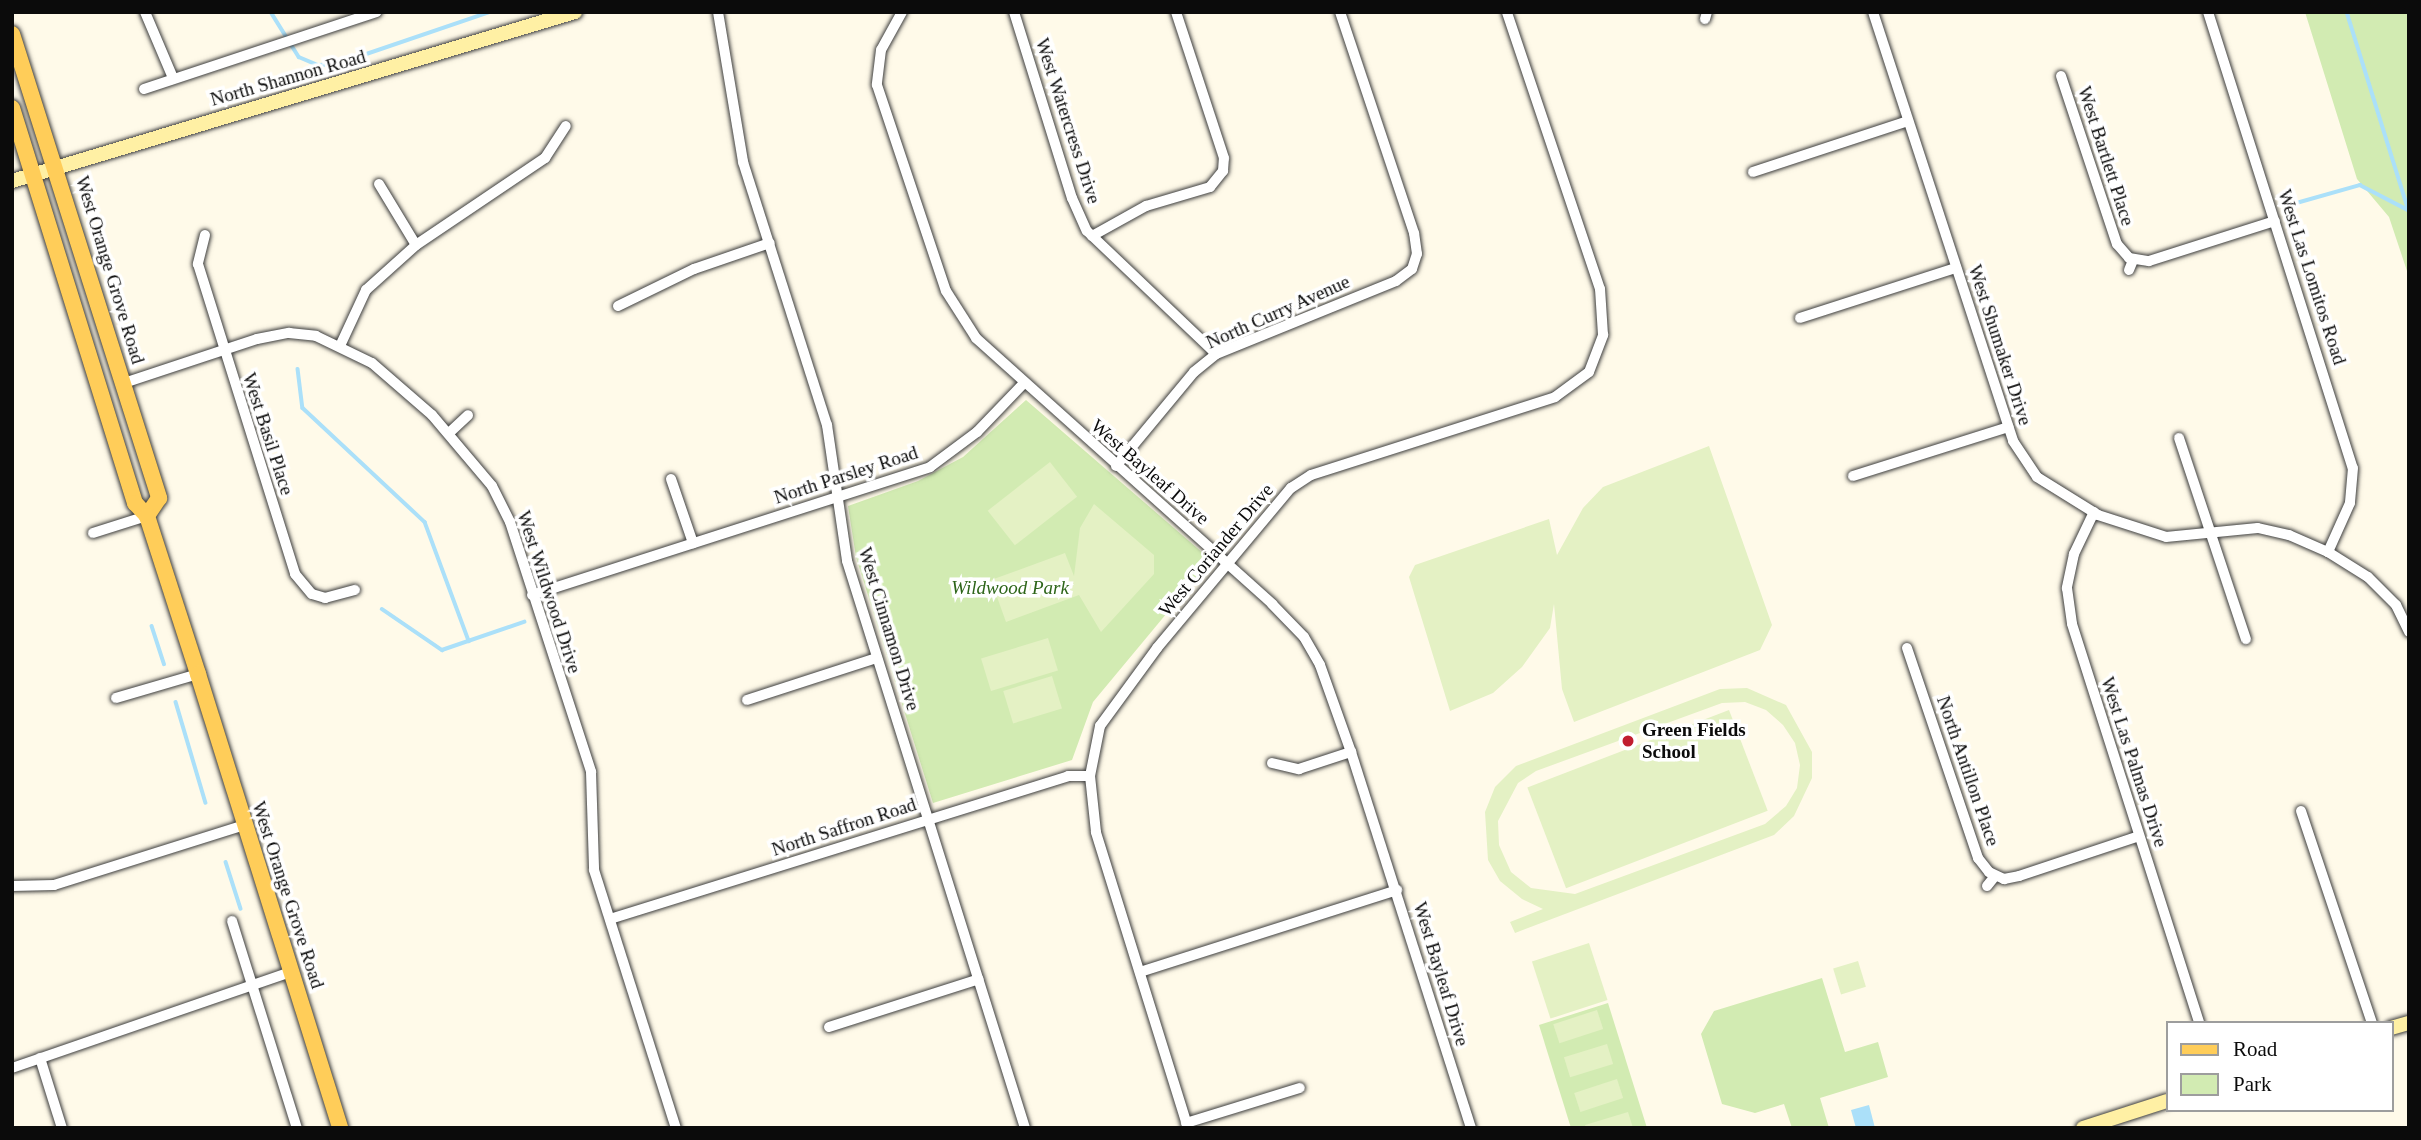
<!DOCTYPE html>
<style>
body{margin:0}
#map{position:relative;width:2421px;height:1140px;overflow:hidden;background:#fffae9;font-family:Georgia,serif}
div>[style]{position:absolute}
.green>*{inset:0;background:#d2ebb2}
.pitch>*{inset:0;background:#e4f1c4;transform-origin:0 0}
.water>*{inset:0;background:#abe0f9}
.stream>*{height:3.5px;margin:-1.75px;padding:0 1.75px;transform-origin:1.75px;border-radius:1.75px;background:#abe0f9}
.roads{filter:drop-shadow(0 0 2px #3e3e3e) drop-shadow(0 0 2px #3e3e3e)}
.street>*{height:10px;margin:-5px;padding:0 5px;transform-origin:5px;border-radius:5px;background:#fff}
.secondary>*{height:14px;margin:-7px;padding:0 7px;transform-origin:7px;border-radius:7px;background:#fff0a4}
.primary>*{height:16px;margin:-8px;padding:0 8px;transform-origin:8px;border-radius:8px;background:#ffcd59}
.dots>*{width:19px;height:19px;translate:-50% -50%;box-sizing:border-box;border:4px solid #fff;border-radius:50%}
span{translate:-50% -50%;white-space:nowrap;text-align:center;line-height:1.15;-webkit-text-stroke:7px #fff;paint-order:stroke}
.street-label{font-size:19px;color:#0b0b0b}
.park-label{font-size:19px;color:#2d6519;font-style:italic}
.poi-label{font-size:19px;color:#0b0b0b;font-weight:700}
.left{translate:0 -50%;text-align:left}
.frame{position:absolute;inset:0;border:14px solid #0b0b0b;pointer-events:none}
.legend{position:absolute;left:2166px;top:1021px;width:228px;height:91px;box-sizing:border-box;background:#fff;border:2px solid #9d9d9d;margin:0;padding:9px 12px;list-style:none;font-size:21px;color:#0b0b0b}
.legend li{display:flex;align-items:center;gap:14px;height:35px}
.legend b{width:35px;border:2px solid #9d9d9d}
</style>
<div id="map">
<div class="green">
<i style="clip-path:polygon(2305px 12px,2409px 12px,2409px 277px,2389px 217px,2357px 179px)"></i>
<i style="clip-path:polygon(1026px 400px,1211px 560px,1093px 702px,1072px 760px,933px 803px,856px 557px,848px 506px,918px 481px,963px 457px)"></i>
<i style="clip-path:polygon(1822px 978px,1845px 1052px,1878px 1042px,1888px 1077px,1820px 1098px,1829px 1128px,1792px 1128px,1784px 1104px,1755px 1113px,1722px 1104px,1701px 1034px,1714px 1011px)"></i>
<i style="clip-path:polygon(1608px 1003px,1647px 1128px,1571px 1128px,1539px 1025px)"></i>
</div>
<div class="pitch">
<i style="clip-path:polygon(1709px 446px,1772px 625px,1760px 650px,1574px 722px,1562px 689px,1554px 604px,1550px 628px,1522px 667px,1493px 693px,1450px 711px,1409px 577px,1415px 565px,1549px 519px,1557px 555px,1583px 508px,1603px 487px)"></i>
<i style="left:1050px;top:462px;width:44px;height:79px;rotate:52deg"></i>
<i style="clip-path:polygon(1094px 504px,1154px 555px,1154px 574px,1101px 632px,1079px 595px,1006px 622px,991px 580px,1065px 553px,1074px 576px,1080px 528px)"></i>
<i style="left:1048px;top:638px;width:34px;height:70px;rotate:73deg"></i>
<i style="left:1052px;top:676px;width:34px;height:51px;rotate:73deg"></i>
<i style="clip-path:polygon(evenodd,1747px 688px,1786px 705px,1812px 752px,1812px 778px,1794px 816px,1774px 835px,1515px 933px,1510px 922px,1543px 909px,1522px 899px,1500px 881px,1488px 860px,1485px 812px,1495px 787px,1516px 766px,1720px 689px,1747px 688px,1745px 702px,1766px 710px,1783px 725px,1795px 743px,1800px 765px,1797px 788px,1786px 806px,1765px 824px,1575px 894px,1531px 888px,1511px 872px,1499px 845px,1498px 821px,1518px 783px,1536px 771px,1722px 703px,1745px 702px)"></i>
<i style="left:1729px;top:710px;width:108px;height:216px;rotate:69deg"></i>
<i style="left:1589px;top:943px;width:60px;height:60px;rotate:72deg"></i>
<i style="left:1858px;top:961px;width:27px;height:26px;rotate:73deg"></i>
<i style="left:1597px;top:1010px;width:20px;height:46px;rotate:72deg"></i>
<i style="left:1607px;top:1044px;width:21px;height:45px;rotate:73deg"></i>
<i style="left:1617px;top:1079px;width:20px;height:45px;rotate:72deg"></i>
<i style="clip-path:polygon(1628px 1112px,1633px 1128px,1586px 1128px,1585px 1125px)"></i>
</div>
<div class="water">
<i style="clip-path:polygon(1869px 1105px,1875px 1128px,1856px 1128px,1851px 1110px)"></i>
</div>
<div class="stream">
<i style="left:271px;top:12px;width:53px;rotate:58.1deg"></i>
<i style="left:299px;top:57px;width:21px;rotate:23deg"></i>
<i style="left:318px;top:65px;width:19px;rotate:-3deg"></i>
<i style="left:337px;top:64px;width:162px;rotate:-18.8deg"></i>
<i style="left:2347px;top:12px;width:208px;rotate:72.7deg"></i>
<i style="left:2286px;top:206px;width:77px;rotate:-15.8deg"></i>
<i style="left:2360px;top:185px;width:54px;rotate:27.5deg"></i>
<i style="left:298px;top:369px;width:39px;rotate:83deg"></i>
<i style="left:303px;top:408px;width:167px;rotate:43.1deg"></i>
<i style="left:425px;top:522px;width:127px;rotate:69.7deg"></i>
<i style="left:382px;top:609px;width:73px;rotate:34.3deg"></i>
<i style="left:442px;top:650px;width:87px;rotate:-18.9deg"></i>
<i style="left:152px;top:626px;width:40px;rotate:72deg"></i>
<i style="left:176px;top:702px;width:105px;rotate:73.5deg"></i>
<i style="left:226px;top:862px;width:49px;rotate:72.3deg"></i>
</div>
<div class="roads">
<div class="street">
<i style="left:145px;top:12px;width:72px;rotate:67deg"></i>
<i style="left:718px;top:12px;width:152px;rotate:80.5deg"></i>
<i style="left:743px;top:162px;width:276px;rotate:72.3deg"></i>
<i style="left:827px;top:425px;width:137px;rotate:81.6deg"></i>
<i style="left:847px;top:561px;width:594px;rotate:72.57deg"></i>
<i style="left:902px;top:12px;width:43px;rotate:118.9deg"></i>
<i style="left:881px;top:50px;width:35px;rotate:97deg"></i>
<i style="left:877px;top:85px;width:217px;rotate:71.5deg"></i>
<i style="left:946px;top:291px;width:56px;rotate:57.4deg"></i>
<i style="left:976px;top:338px;width:398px;rotate:41.9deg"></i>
<i style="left:1272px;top:604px;width:46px;rotate:45.9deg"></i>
<i style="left:1304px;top:637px;width:32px;rotate:60deg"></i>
<i style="left:1320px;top:665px;width:92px;rotate:70.4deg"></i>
<i style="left:1351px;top:752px;width:395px;rotate:72.3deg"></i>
<i style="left:1014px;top:12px;width:195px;rotate:72.7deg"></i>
<i style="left:1072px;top:198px;width:36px;rotate:66deg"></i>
<i style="left:1087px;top:231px;width:178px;rotate:43.6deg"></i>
<i style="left:1873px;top:12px;width:451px;rotate:71.9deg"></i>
<i style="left:2013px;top:441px;width:43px;rotate:56.3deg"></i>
<i style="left:2037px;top:477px;width:72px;rotate:31.9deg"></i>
<i style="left:2098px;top:515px;width:71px;rotate:17.9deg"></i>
<i style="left:2166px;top:537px;width:92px;rotate:-5.6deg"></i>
<i style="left:2258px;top:528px;width:32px;rotate:13deg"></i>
<i style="left:2289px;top:535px;width:43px;rotate:23.6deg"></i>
<i style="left:2328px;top:552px;width:47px;rotate:32deg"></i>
<i style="left:2368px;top:577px;width:40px;rotate:45deg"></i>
<i style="left:2396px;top:605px;width:30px;rotate:64deg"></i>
<i style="left:2208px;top:12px;width:478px;rotate:72.4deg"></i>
<i style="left:2353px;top:468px;width:35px;rotate:95deg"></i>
<i style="left:2350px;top:503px;width:54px;rotate:114.2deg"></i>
<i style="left:1705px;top:19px;width:7px;rotate:-74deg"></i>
<i style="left:2061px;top:76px;width:177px;rotate:71.6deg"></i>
<i style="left:2117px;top:244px;width:18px;rotate:49deg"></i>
<i style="left:2129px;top:258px;width:20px;rotate:9deg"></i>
<i style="left:2149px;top:261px;width:132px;rotate:-17.6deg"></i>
<i style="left:144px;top:89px;width:245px;rotate:-18.3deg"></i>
<i style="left:1753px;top:172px;width:163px;rotate:-18.2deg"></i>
<i style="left:379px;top:184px;width:71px;rotate:58.8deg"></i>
<i style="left:205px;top:235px;width:30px;rotate:104deg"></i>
<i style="left:198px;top:264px;width:325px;rotate:72.6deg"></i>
<i style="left:295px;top:574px;width:26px;rotate:50deg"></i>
<i style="left:312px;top:594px;width:14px;rotate:17deg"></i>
<i style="left:325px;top:598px;width:31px;rotate:-15deg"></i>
<i style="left:1092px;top:236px;width:62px;rotate:-29.1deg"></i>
<i style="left:1146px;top:206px;width:67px;rotate:-16.5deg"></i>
<i style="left:1210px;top:187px;width:21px;rotate:-51deg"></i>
<i style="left:1223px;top:171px;width:13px;rotate:-86deg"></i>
<i style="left:1224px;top:158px;width:154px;rotate:-108.2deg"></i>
<i style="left:2129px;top:270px;width:11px;rotate:-68deg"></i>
<i style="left:618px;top:306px;width:85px;rotate:-26deg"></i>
<i style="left:694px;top:269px;width:80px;rotate:-18.9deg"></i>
<i style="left:1800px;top:318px;width:164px;rotate:-17.8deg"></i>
<i style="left:340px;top:346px;width:62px;rotate:-65.1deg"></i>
<i style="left:366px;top:290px;width:67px;rotate:-42deg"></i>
<i style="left:416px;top:245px;width:156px;rotate:-34deg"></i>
<i style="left:545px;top:158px;width:38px;rotate:-57deg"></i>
<i style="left:124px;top:383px;width:140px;rotate:-18.3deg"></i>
<i style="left:257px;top:339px;width:33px;rotate:-11deg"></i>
<i style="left:289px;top:333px;width:27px;rotate:6deg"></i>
<i style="left:316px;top:336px;width:62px;rotate:25.7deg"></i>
<i style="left:372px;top:363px;width:79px;rotate:40.9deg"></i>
<i style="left:432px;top:415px;width:93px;rotate:49.8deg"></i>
<i style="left:492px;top:486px;width:40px;rotate:63.4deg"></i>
<i style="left:510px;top:522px;width:263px;rotate:72deg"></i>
<i style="left:591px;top:772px;width:98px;rotate:88.2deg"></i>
<i style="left:594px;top:870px;width:271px;rotate:72.4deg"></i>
<i style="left:449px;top:433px;width:26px;rotate:-43deg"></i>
<i style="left:2179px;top:438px;width:212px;rotate:71.6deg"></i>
<i style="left:1116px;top:466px;width:122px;rotate:-50.3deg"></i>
<i style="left:1194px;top:372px;width:28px;rotate:-39deg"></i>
<i style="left:1216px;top:354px;width:194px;rotate:-22.1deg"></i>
<i style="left:1396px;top:281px;width:20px;rotate:-37deg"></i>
<i style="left:1412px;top:269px;width:16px;rotate:-72deg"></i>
<i style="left:1417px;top:254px;width:21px;rotate:-98deg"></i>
<i style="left:1414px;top:233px;width:233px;rotate:-108.5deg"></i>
<i style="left:1853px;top:476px;width:163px;rotate:-17.5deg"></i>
<i style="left:671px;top:479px;width:68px;rotate:71deg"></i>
<i style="left:2094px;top:512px;width:47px;rotate:115.5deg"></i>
<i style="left:2074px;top:554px;width:35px;rotate:102deg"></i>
<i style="left:2067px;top:588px;width:36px;rotate:82deg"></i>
<i style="left:2072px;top:624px;width:419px;rotate:72.3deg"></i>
<i style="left:93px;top:533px;width:57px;rotate:-17.5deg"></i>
<i style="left:532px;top:595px;width:418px;rotate:-17.8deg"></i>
<i style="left:930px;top:467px;width:59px;rotate:-36.7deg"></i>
<i style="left:977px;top:432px;width:66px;rotate:-46.2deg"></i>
<i style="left:1907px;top:648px;width:222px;rotate:71.3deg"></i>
<i style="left:1978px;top:858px;width:18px;rotate:52deg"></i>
<i style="left:1989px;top:872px;width:17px;rotate:25deg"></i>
<i style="left:2004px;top:879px;width:15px;rotate:-11deg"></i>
<i style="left:2019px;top:876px;width:126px;rotate:-18.4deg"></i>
<i style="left:116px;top:698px;width:85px;rotate:-16.3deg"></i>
<i style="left:747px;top:700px;width:136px;rotate:-18deg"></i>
<i style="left:1272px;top:763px;width:28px;rotate:13deg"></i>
<i style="left:1299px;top:769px;width:55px;rotate:-18.1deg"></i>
<i style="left:2301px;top:811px;width:224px;rotate:71.5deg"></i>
<i style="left:12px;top:886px;width:42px;rotate:-1.4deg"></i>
<i style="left:54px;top:885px;width:199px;rotate:-17.5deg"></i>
<i style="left:1987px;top:886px;width:13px;rotate:-51deg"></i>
<i style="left:610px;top:919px;width:480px;rotate:-17.3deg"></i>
<i style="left:1068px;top:776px;width:22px"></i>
<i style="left:232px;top:921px;width:217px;rotate:72.6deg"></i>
<i style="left:1140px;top:972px;width:270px;rotate:-17.7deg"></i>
<i style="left:829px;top:1027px;width:157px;rotate:-17.7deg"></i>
<i style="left:40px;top:1058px;width:73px;rotate:72.6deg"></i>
<i style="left:12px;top:1068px;width:295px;rotate:-19deg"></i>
<i style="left:1186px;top:1123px;width:119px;rotate:-17.1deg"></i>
<i style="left:1188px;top:1128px;width:310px;rotate:-107.3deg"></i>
<i style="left:1096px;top:832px;width:56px;rotate:-96.1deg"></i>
<i style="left:1090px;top:776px;width:51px;rotate:-78.7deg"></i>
<i style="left:1100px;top:726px;width:97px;rotate:-53.8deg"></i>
<i style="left:1157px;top:648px;width:209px;rotate:-50.1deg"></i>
<i style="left:1291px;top:488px;width:24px;rotate:-33deg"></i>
<i style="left:1311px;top:475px;width:256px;rotate:-17.7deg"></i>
<i style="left:1555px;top:397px;width:42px;rotate:-36.3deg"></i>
<i style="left:1589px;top:372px;width:40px;rotate:-69deg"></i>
<i style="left:1603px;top:335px;width:46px;rotate:-93.7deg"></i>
<i style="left:1600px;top:289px;width:292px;rotate:-108.6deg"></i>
</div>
<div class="secondary">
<i style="left:12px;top:181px;width:588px;rotate:-16.71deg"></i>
<i style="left:2391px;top:1028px;width:19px;rotate:-16deg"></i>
<i style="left:2083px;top:1128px;width:88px;rotate:-17.8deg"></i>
</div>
<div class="primary">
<i style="left:12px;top:34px;width:487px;rotate:72.4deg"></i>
<i style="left:159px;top:498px;width:22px;rotate:124deg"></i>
<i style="left:12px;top:108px;width:414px;rotate:72.7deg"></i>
<i style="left:135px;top:503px;width:18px;rotate:47deg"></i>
<i style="left:147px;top:516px;width:166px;rotate:72.1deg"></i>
<i style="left:198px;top:674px;width:476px;rotate:72.6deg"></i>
</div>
</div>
<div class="dots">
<i style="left:1628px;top:741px;background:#c11d2e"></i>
</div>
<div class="street-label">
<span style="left:288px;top:78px;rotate:-16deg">North Shannon Road</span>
<span style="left:1068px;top:121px;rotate:72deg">West Watercress Drive</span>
<span style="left:2106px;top:156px;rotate:72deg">West Bartlett Place</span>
<span style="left:110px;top:270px;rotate:73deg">West Orange Grove Road</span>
<span style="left:2312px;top:277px;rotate:72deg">West Las Lomitos Road</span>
<span style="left:1278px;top:312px;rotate:-24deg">North Curry Avenue</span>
<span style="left:2000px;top:345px;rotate:72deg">West Shumaker Drive</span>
<span style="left:268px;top:434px;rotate:72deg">West Basil Place</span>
<span style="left:1150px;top:472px;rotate:41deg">West Bayleaf Drive</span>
<span style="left:846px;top:475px;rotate:-18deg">North Parsley Road</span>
<span style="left:1216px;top:550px;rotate:-50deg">West Coriander Drive</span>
<span style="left:549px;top:592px;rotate:72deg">West Wildwood Drive</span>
<span style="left:889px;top:629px;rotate:73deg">West Cinnamon Drive</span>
<span style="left:2134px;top:762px;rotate:72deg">West Las Palmas Drive</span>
<span style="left:1968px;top:771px;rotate:71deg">North Antillon Place</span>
<span style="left:844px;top:827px;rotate:-18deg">North Saffron Road</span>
<span style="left:288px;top:895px;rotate:72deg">West Orange Grove Road</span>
<span style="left:1441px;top:974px;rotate:73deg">West Bayleaf Drive</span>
</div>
<div class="park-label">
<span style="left:1010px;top:588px">Wildwood Park</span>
</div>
<div class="poi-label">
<span class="left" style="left:1642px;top:741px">Green Fields<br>School</span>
</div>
<div class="frame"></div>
<ul class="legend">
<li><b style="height:9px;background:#ffcd59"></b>Road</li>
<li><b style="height:19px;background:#d2ebb2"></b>Park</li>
</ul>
</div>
